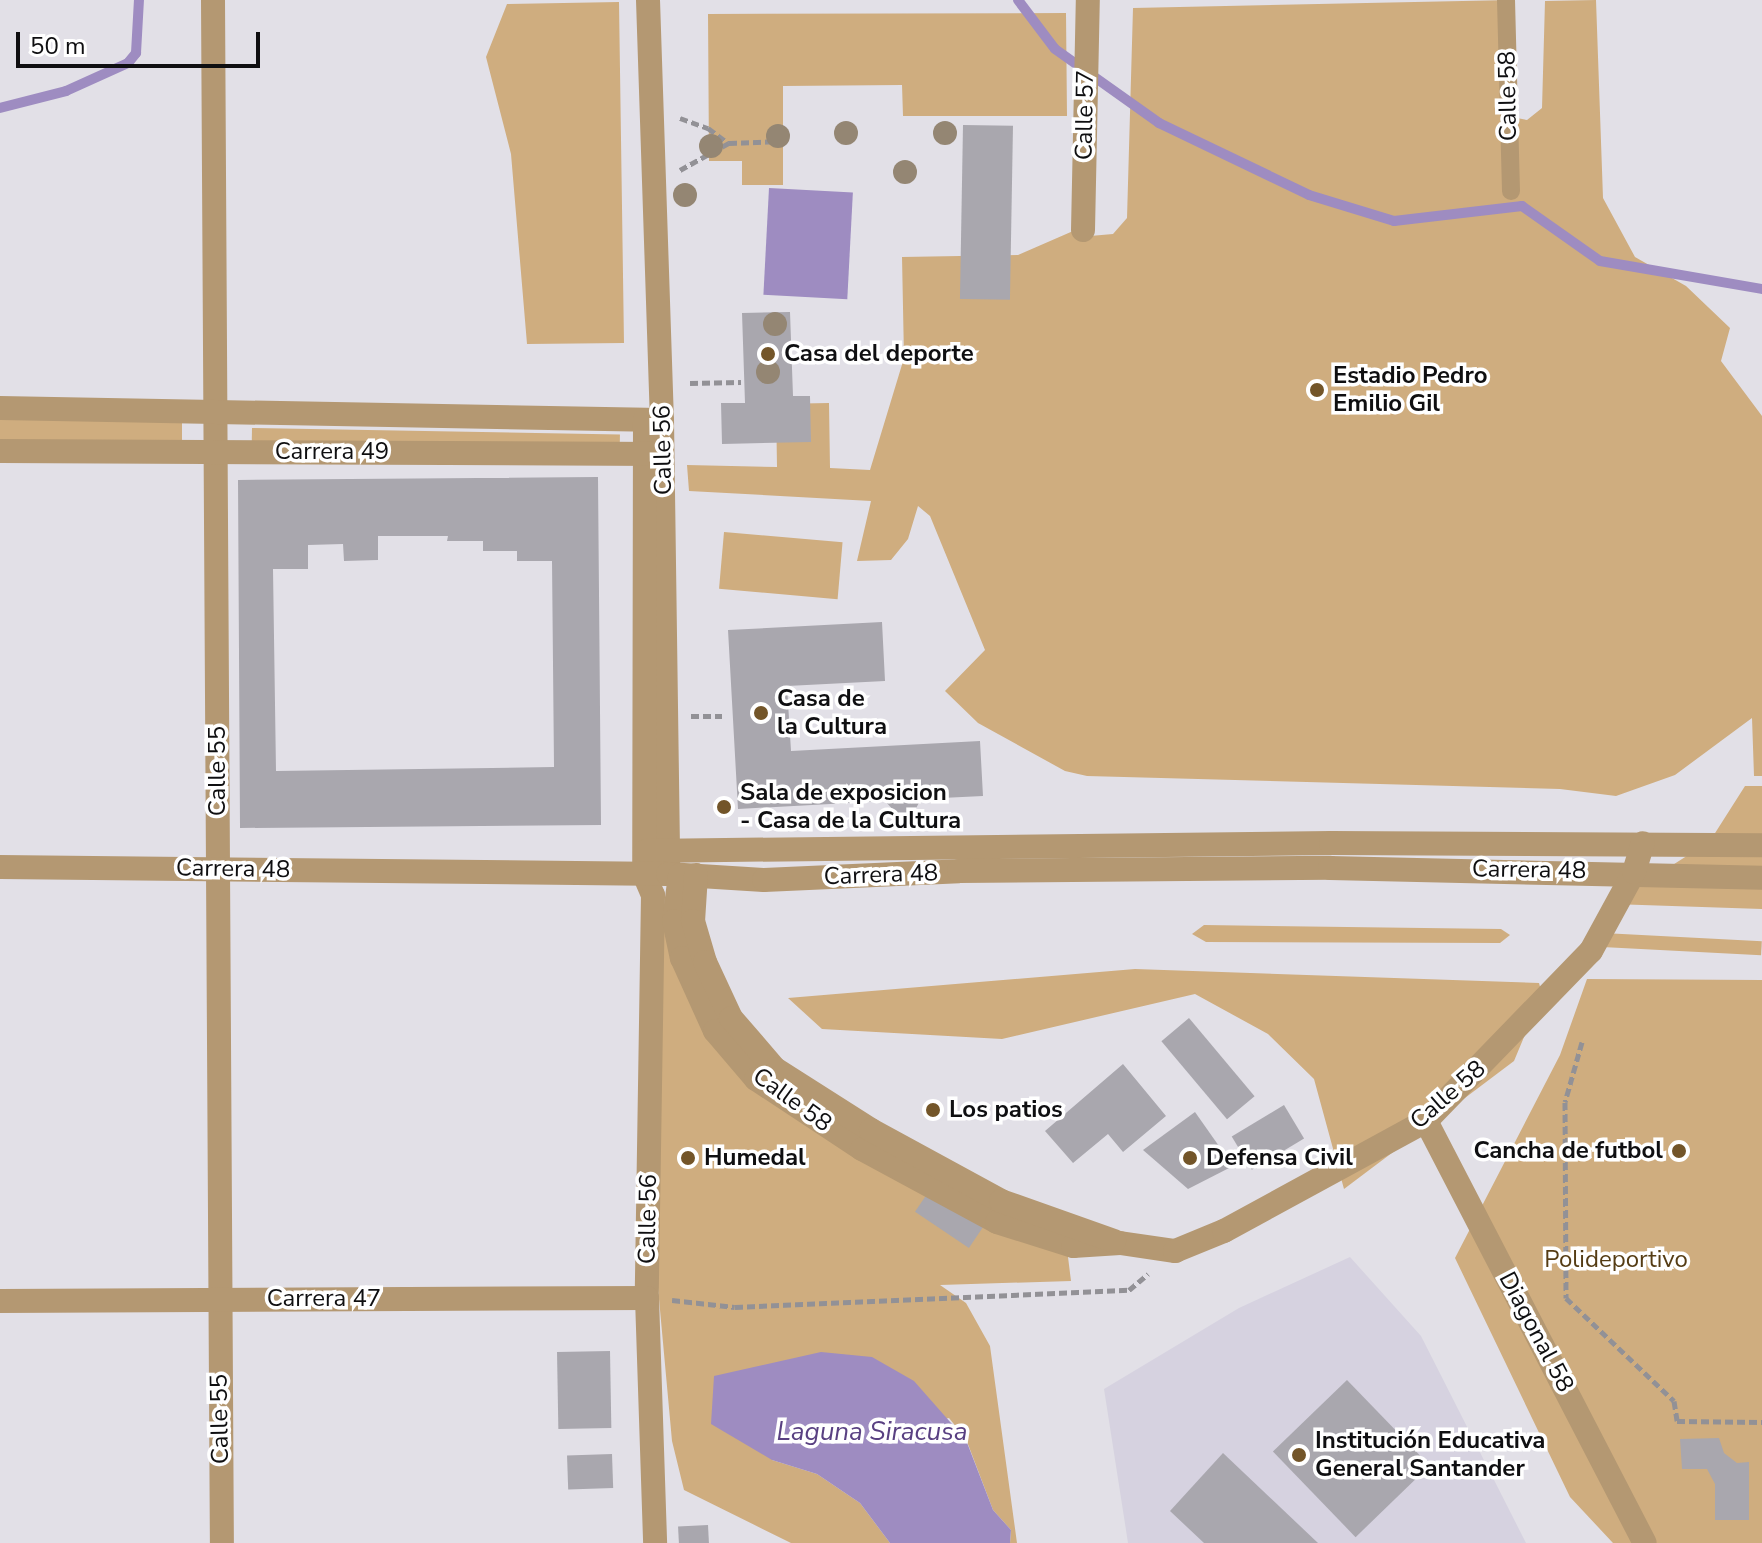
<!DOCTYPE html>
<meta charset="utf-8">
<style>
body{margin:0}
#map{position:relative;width:1762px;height:1543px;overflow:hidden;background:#e2e0e7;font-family:"Nunito Sans",sans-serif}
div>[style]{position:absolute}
.built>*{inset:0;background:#d6d2e0}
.green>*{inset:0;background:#cfad7f;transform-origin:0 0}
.water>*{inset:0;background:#9e8cc1;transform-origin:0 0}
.stream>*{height:10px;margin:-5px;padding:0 5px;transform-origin:5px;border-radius:5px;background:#9e8cc1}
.building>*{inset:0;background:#a9a7ae;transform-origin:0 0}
.path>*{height:5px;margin-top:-2.5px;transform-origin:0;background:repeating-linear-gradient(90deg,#929196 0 8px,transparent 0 12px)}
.lane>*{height:18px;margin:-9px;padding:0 9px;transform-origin:9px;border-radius:9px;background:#b49872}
.street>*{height:24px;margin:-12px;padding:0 12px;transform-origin:12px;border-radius:12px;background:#b49872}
.trees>*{width:24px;height:24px;margin:-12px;border-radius:50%;background:#948673}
.dots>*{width:22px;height:22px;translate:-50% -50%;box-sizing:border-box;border:4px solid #fff;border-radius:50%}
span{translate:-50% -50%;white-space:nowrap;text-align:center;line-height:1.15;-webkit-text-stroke:7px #fff;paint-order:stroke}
.street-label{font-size:24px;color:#0f0f11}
.poi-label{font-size:24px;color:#0f0f11;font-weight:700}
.left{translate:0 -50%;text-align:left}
.right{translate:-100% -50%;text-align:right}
.park-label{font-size:24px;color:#553c14}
.water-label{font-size:26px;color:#594082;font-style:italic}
.scale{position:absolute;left:16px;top:32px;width:244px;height:36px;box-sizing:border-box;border:4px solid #0f0f11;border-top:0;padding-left:10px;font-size:24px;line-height:28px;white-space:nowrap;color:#0f0f11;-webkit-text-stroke:6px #fff;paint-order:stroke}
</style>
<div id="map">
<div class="built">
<i style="clip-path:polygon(1350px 1257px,1421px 1336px,1526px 1543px,1128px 1543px,1104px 1389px,1239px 1308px)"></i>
</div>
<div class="green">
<i style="clip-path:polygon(1511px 0,1517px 118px,1527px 120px,1542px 108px,1545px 1px,1596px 0,1603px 198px,1635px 257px,1686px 286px,1730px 328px,1721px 361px,1762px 416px,1762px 776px,1754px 776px,1752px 718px,1675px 775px,1616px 796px,1560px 789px,1087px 776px,1065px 771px,978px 723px,945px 691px,985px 650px,930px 516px,918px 506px,908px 539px,891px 560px,857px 561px,871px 501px,689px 491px,687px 465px,777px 467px,776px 404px,829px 403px,830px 468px,870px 470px,904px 358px,902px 257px,1018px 255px,1080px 228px,1090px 236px,1113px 234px,1127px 218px,1133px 8px)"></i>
<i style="clip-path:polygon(619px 2px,624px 343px,527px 344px,511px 154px,486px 57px,507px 4px)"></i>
<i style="clip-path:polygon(1066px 13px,1067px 116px,903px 116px,902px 85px,783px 86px,783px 185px,742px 185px,742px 161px,709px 161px,708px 14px)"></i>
<i style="left:0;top:418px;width:182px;height:26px"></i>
<i style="left:252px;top:428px;width:368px;height:18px;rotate:1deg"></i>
<i style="left:724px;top:532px;width:119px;height:57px;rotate:5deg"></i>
<i style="clip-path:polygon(1745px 786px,1762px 786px,1762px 909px,1612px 904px,1710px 841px)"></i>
<i style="clip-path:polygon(658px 901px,714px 1029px,1066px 1241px,1071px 1281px,940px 1285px,966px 1303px,990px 1346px,1017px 1543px,1010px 1543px,1011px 1530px,993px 1510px,966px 1439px,949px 1418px,772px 1460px,817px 1474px,860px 1503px,890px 1543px,791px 1543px,684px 1490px,672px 1441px,657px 1277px)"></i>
<i style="clip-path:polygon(1204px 925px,1501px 929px,1510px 935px,1500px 943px,1206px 942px,1192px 934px)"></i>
<i style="left:1603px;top:933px;width:159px;height:14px;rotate:3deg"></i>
<i style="clip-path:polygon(1135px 969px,1539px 983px,1542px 994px,1514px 1061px,1344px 1189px,1314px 1079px,1268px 1034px,1195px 994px,1002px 1039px,822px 1029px,788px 998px)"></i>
<i style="clip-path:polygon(1587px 979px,1762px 980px,1762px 1543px,1613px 1543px,1570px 1497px,1455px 1258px,1560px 1055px)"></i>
</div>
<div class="water">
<i style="left:769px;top:188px;width:84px;height:107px;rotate:3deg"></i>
<i style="clip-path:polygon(821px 1352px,872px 1357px,914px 1381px,966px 1440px,993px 1510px,1011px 1530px,1010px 1543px,890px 1543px,860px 1503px,817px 1474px,772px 1460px,711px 1424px,714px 1376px)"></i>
</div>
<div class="stream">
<i style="left:1018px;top:0;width:61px;rotate:52.9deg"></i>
<i style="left:1055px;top:49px;width:128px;rotate:35.4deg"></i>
<i style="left:1159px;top:123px;width:166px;rotate:25.6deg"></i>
<i style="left:1309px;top:195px;width:89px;rotate:17deg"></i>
<i style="left:1394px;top:221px;width:129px;rotate:-6.7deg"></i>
<i style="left:1522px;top:206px;width:95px;rotate:35.2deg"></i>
<i style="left:1600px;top:261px;width:164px;rotate:9.8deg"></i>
<i style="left:0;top:108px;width:68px;rotate:-14.4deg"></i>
<i style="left:66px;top:91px;width:68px;rotate:-24.3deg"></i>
<i style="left:128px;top:63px;width:13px;rotate:-51deg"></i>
<i style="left:136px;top:53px;width:53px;rotate:-86.8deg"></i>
</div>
<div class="building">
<i style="left:963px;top:125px;width:50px;height:174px;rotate:1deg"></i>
<i style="clip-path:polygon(790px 312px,793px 396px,810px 396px,811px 442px,722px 444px,721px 403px,745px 403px,742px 313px)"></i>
<i style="clip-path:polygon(evenodd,598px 477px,601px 825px,240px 828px,238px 480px,598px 477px,378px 536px,448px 536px,447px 541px,483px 541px,483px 551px,517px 551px,517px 561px,552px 561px,554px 767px,276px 771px,273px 569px,308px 569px,308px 545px,343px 544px,344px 561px,378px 560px,378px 536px)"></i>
<i style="clip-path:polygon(882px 622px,885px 681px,787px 686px,791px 751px,980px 741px,983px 796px,921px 799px,907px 825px,885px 801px,738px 809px,728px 630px)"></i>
<i style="left:1189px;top:1018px;width:102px;height:36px;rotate:50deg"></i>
<i style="clip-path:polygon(1123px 1064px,1166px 1116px,1123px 1152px,1108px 1134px,1073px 1163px,1045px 1131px)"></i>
<i style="left:1284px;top:1105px;width:39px;height:61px;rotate:59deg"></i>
<i style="clip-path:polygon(1195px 1112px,1233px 1166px,1188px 1189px,1143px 1150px)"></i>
<i style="left:929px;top:1191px;width:65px;height:25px;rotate:34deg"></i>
<i style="left:610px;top:1351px;width:77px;height:53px;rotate:89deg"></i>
<i style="left:1347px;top:1380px;width:119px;height:103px;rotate:46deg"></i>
<i style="clip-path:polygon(1719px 1438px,1724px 1453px,1737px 1463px,1749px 1462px,1749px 1520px,1715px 1520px,1715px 1484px,1707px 1469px,1682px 1469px,1680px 1439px)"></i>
<i style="clip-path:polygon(1223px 1453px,1318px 1543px,1204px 1543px,1170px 1511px)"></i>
<i style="left:612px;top:1454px;width:34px;height:45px;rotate:88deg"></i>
<i style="left:708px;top:1525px;width:18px;height:30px;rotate:87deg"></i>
</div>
<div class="path">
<i style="left:680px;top:118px;width:30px;rotate:20deg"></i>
<i style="left:708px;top:128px;width:25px;rotate:37deg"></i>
<i style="left:680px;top:170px;width:56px;rotate:-28.9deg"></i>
<i style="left:729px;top:143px;width:52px;rotate:-2.2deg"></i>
<i style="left:690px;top:383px;width:51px;rotate:-1.1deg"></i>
<i style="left:691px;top:716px;width:31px"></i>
<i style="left:1582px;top:1042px;width:62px;rotate:105.8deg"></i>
<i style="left:1565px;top:1102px;width:196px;rotate:89.7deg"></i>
<i style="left:1566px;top:1298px;width:149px;rotate:43.6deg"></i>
<i style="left:1674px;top:1401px;width:20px;rotate:81deg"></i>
<i style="left:1677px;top:1421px;width:85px;rotate:0.7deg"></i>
<i style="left:672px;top:1300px;width:63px;rotate:6.3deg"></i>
<i style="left:735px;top:1307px;width:394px;rotate:-2.5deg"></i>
<i style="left:1129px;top:1290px;width:25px;rotate:-40deg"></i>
</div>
<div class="lane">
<i style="left:1506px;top:0;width:191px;rotate:88.5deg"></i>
</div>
<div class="street">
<i style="left:213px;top:0;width:1543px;rotate:89.67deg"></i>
<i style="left:648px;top:0;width:420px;rotate:88.1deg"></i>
<i style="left:662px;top:420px;width:446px;rotate:89.2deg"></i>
<i style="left:1083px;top:230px;width:230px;rotate:-88.8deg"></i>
<i style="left:0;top:408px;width:660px;rotate:1.04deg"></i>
<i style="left:645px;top:420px;width:454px;rotate:90.1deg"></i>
<i style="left:644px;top:874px;width:23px;rotate:67deg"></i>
<i style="left:653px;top:895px;width:403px;rotate:90.9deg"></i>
<i style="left:647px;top:1298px;width:245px;rotate:88.1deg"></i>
<i style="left:0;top:451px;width:662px;rotate:0.26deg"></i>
<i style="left:646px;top:851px;width:685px;rotate:-0.67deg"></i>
<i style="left:1331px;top:843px;width:431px;rotate:0.3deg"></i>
<i style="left:0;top:867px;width:668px;rotate:0.6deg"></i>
<i style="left:668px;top:874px;width:96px;rotate:3.6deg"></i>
<i style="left:764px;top:880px;width:195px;rotate:-2.6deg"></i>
<i style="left:959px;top:871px;width:371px;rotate:-0.5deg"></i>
<i style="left:1330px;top:868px;width:432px;rotate:1.3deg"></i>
<i style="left:680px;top:875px;width:46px;rotate:97.4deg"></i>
<i style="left:674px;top:921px;width:38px;rotate:78deg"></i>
<i style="left:682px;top:958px;width:80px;rotate:65.7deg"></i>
<i style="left:715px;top:1031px;width:63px;rotate:49.5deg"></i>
<i style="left:756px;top:1079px;width:127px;rotate:33.4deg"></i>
<i style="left:862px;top:1149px;width:153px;rotate:28.4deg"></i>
<i style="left:997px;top:1222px;width:80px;rotate:17.5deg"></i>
<i style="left:1073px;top:1246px;width:47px;rotate:-3.7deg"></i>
<i style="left:1120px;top:1243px;width:56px;rotate:8.3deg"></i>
<i style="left:1175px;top:1251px;width:53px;rotate:-22.2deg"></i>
<i style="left:1224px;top:1231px;width:230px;rotate:-28.6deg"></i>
<i style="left:1426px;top:1121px;width:237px;rotate:-45.9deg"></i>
<i style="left:1591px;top:951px;width:90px;rotate:-61.4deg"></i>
<i style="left:1634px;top:872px;width:30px;rotate:-73deg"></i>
<i style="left:696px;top:875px;width:46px;rotate:93.7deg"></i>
<i style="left:693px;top:921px;width:43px;rotate:73.7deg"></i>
<i style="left:705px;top:962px;width:62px;rotate:65.1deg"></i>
<i style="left:731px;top:1018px;width:67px;rotate:49.2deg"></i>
<i style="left:775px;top:1069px;width:114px;rotate:32.4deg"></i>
<i style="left:871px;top:1130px;width:148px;rotate:28.6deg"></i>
<i style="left:1001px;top:1201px;width:120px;rotate:19.5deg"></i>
<i style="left:1426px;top:1121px;width:475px;rotate:62.6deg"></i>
<i style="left:0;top:1301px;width:647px;rotate:-0.27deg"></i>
</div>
<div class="trees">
<i style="left:846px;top:133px"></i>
<i style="left:945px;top:133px"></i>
<i style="left:778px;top:136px"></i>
<i style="left:711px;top:146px"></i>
<i style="left:905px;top:172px"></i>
<i style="left:685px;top:195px"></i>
<i style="left:775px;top:324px"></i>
<i style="left:768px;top:372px"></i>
</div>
<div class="dots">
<i style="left:768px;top:354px;background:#735529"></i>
<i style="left:1317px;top:390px;background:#735529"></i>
<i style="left:761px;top:713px;background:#735529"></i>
<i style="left:724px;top:807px;background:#735529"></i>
<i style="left:933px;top:1110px;background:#735529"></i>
<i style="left:1679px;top:1151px;background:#735529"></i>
<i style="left:688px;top:1158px;background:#735529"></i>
<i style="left:1190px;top:1158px;background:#735529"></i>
<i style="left:1299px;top:1455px;background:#735529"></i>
</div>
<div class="street-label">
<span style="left:1508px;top:96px;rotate:-91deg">Calle 58</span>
<span style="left:1085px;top:115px;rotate:-89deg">Calle 57</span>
<span style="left:663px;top:450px;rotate:-91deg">Calle 56</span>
<span style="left:332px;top:452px">Carrera 49</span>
<span style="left:218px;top:771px;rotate:-90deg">Calle 55</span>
<span style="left:233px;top:869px;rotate:1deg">Carrera 48</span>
<span style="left:1529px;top:870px;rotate:1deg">Carrera 48</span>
<span style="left:881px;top:875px;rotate:-2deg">Carrera 48</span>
<span style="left:1448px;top:1095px;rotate:-41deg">Calle 58</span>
<span style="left:792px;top:1100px;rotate:36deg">Calle 58</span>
<span style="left:648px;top:1219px;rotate:-89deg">Calle 56</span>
<span style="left:324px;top:1299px">Carrera 47</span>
<span style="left:1536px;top:1332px;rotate:62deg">Diagonal 58</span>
<span style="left:220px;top:1419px;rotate:-91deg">Calle 55</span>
</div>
<div class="poi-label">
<span class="left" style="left:784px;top:354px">Casa del deporte</span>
<span class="left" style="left:1333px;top:390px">Estadio Pedro<br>Emilio Gil</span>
<span class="left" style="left:777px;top:713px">Casa de<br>la Cultura</span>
<span class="left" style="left:740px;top:807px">Sala de exposicion<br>- Casa de la Cultura</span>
<span class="left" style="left:949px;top:1110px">Los patios</span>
<span class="right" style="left:1663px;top:1151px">Cancha de futbol</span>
<span class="left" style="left:704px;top:1158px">Humedal</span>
<span class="left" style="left:1206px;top:1158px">Defensa Civil</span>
<span class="left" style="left:1315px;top:1455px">Institución Educativa<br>General Santander</span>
</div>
<div class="park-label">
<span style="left:1616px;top:1260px">Polideportivo</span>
</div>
<div class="water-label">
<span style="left:872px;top:1432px">Laguna Siracusa</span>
</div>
<div class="scale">50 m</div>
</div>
